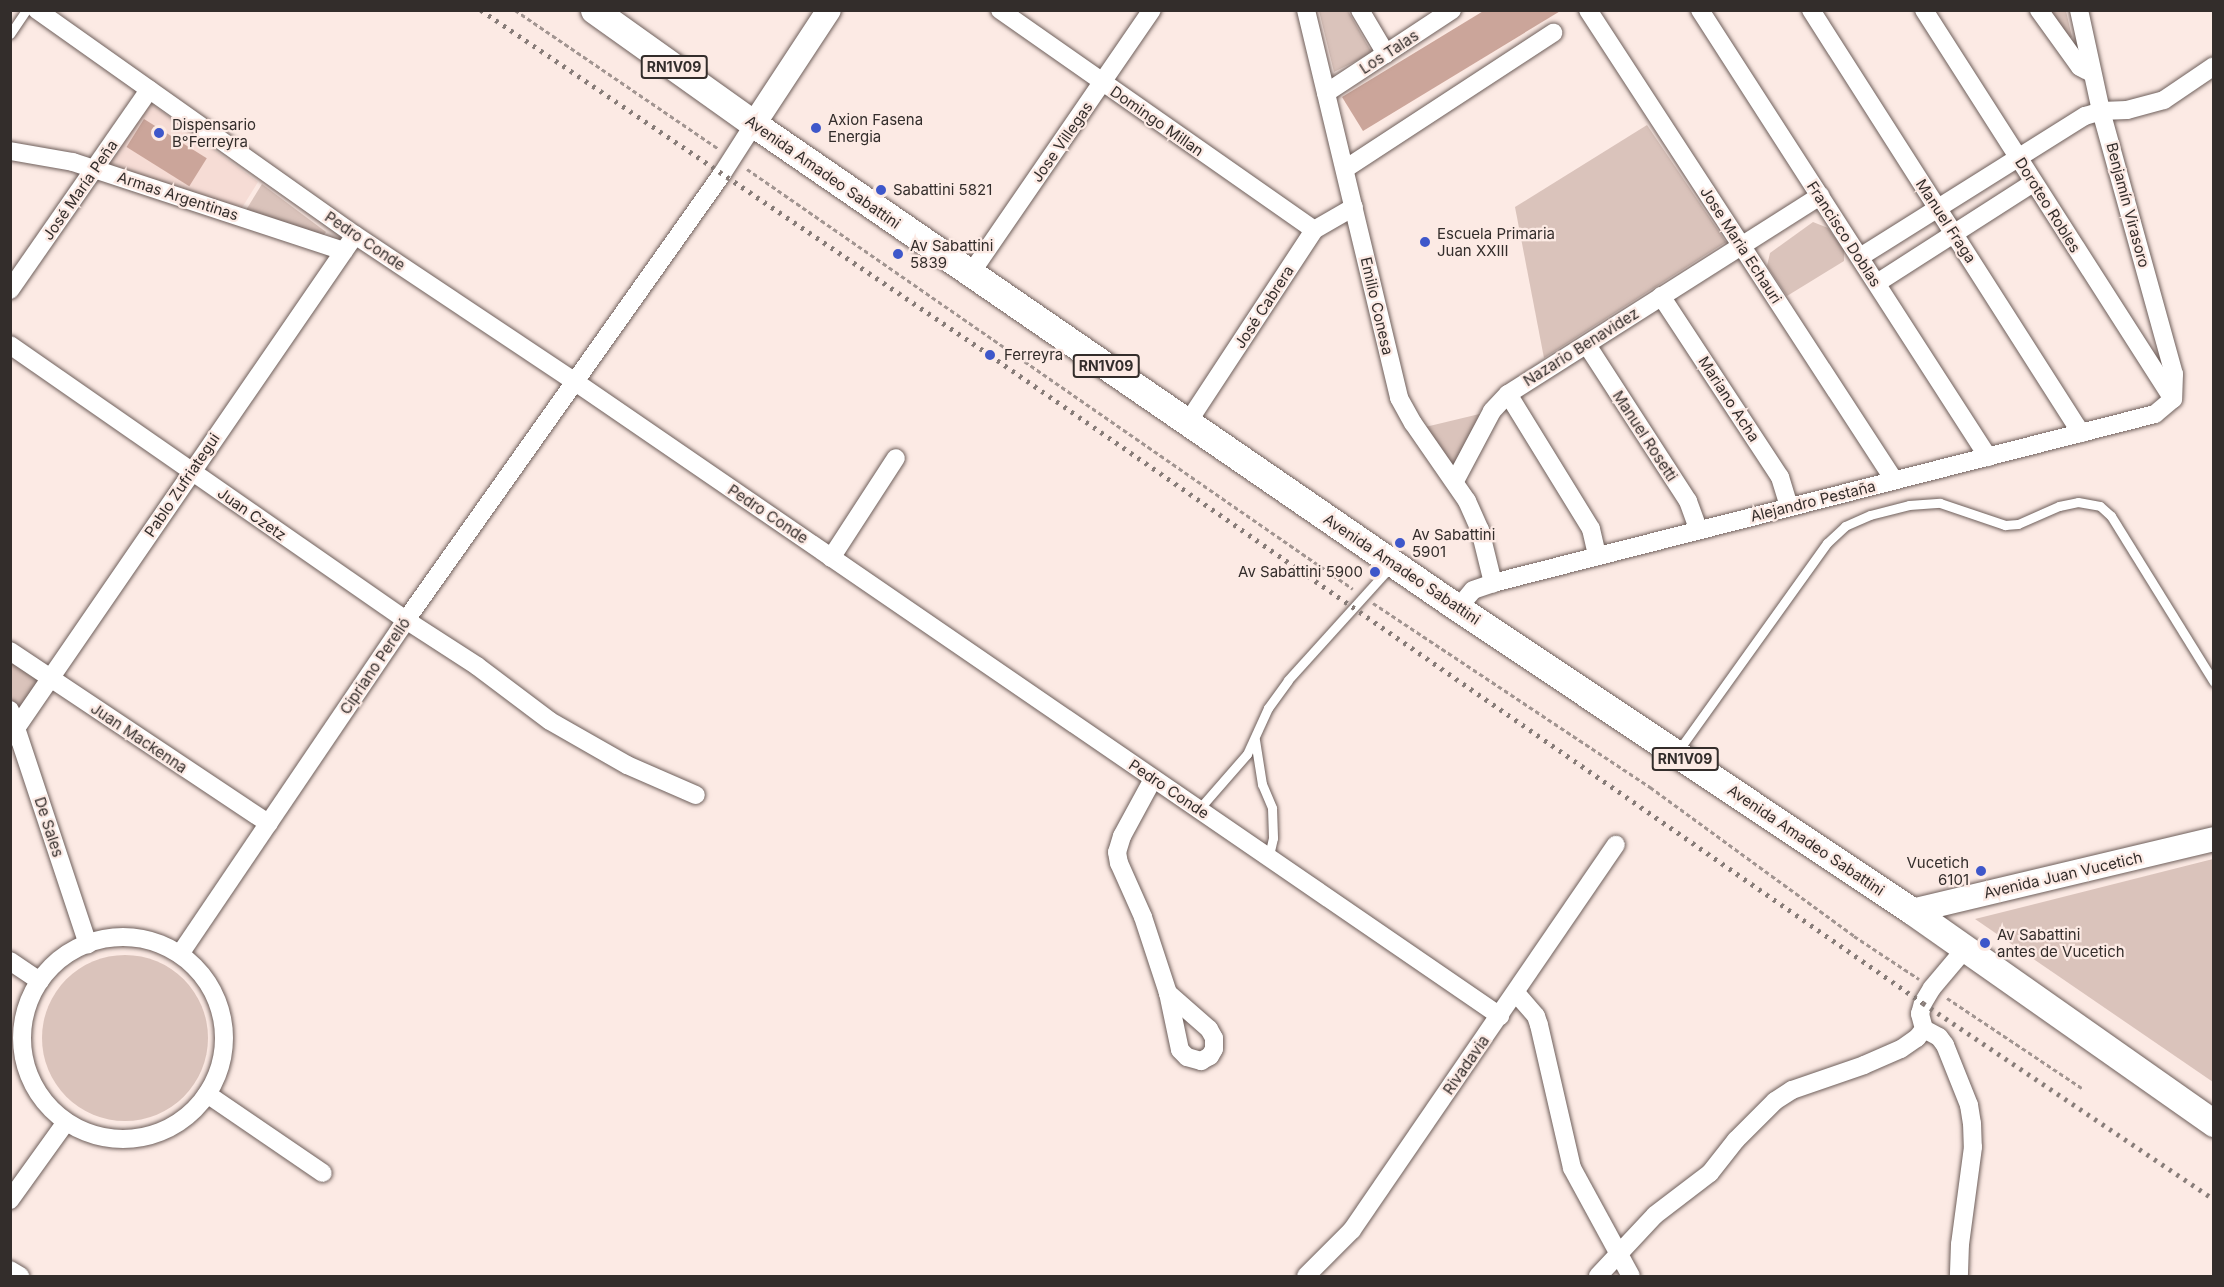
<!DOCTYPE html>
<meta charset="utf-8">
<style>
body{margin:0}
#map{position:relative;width:2224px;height:1287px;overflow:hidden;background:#fceae4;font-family:Inter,sans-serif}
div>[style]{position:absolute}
.built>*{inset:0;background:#f6dcd5}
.green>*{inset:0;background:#dac3bb}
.round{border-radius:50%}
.building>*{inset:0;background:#cba59a;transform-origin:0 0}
.path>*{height:3px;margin-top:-1.5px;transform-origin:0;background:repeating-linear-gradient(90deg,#a29591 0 4.5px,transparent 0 7.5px)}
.roads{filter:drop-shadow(0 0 2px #6e5f5b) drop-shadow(0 0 2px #6e5f5b)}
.service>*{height:9px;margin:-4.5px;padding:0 4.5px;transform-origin:4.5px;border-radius:4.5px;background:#fff}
.minor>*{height:18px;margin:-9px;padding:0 9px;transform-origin:9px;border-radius:9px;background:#fff}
.minor>.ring{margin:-9px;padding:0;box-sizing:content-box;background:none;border:18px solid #fff;border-radius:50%}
.secondary>*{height:24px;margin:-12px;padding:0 12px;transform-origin:12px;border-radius:12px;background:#fff}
.primary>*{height:27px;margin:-13.5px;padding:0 13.5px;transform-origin:13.5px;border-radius:13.5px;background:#fff}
.rail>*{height:4.5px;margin-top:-2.25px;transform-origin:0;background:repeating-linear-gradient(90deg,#877c78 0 3px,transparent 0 9px)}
.dots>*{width:16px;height:16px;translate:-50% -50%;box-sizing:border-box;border:3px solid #fceae4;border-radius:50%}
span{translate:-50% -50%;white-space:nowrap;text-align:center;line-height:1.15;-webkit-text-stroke:4.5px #fceae4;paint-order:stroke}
.shield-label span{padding:2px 4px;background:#fceae4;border:2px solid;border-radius:4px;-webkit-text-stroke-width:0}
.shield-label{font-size:14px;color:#332d2b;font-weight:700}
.street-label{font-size:15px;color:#332d2b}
.poi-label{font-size:15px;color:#332d2b}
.left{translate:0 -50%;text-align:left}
.right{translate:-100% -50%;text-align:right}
.frame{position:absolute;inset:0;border:12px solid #332d2b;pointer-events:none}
</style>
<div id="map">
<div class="built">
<i style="clip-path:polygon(148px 101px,258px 182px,240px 211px,105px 165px)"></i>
</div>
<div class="green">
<i style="clip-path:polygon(1319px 11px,1348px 11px,1372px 53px,1334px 72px)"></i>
<i style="clip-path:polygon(2047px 11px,2066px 11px,2072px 37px,2066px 39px)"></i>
<i style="clip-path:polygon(1647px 125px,1726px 242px,1544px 358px,1515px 207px)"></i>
<i style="clip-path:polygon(262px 184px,326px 232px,321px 239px,243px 215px)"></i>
<i style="clip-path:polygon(1813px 222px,1828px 228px,1844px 250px,1844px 261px,1787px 296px,1767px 266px,1770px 253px)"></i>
<i style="clip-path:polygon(1492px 411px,1455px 481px,1417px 429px)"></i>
<i style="clip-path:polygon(10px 661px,42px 683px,18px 718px,11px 696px)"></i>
<i style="clip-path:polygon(2213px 859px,2213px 1082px,1975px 919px)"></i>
<i class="round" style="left:42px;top:955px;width:166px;height:166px"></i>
</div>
<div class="building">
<i style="clip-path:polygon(1485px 10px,1562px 10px,1363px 131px,1342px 97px)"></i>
<i style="left:144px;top:119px;width:74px;height:33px;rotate:32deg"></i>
</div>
<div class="path">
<i style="left:515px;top:10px;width:245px;rotate:34.3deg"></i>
<i style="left:747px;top:169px;width:737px;rotate:34.72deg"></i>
<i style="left:1373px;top:603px;width:333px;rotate:33.6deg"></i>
<i style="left:1650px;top:787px;width:253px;rotate:36.1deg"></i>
<i style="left:1854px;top:936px;width:78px;rotate:33.5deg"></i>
<i style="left:1947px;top:998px;width:162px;rotate:33.7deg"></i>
</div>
<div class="roads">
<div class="service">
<i style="left:10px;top:34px;width:29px;rotate:-56deg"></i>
<i style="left:1255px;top:740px;width:45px;rotate:81deg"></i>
<i style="left:1262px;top:784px;width:26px;rotate:67deg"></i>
<i style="left:1272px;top:808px;width:30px;rotate:88deg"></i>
<i style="left:1273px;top:838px;width:18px;rotate:103deg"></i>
<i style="left:1678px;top:751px;width:256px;rotate:-54.4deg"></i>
<i style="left:1827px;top:543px;width:25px;rotate:-43deg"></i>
<i style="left:1845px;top:526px;width:27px;rotate:-24deg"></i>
<i style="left:1870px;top:515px;width:40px;rotate:-14.4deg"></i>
<i style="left:1909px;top:505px;width:31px;rotate:-4deg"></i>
<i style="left:1940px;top:503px;width:69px;rotate:18.7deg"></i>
<i style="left:2005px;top:525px;width:13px;rotate:-4deg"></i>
<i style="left:2018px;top:524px;width:45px;rotate:-23.7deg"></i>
<i style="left:2059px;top:506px;width:19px;rotate:-12deg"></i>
<i style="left:2078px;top:502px;width:22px;rotate:10deg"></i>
<i style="left:2100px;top:506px;width:15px;rotate:42deg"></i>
<i style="left:2111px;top:516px;width:195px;rotate:58.2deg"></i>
<i style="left:1199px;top:809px;width:73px;rotate:-48.9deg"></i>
<i style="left:1247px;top:754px;width:51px;rotate:-65.5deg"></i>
<i style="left:1268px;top:708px;width:34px;rotate:-54deg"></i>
<i style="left:1288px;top:680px;width:154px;rotate:-47.9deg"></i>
</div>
<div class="minor">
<i style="left:37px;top:10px;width:390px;rotate:35.3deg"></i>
<i style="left:355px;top:235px;width:263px;rotate:33.7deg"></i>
<i style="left:574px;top:381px;width:1123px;rotate:34.44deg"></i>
<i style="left:1000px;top:10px;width:383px;rotate:35deg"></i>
<i style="left:1306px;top:10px;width:399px;rotate:76.5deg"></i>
<i style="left:1399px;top:398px;width:29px;rotate:61deg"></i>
<i style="left:1413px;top:423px;width:95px;rotate:55.3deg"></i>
<i style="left:1467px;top:501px;width:32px;rotate:66deg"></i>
<i style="left:1480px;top:530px;width:55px;rotate:76.2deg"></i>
<i style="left:1360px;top:10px;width:51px;rotate:59.4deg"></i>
<i style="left:1588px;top:10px;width:561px;rotate:56.93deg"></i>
<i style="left:1700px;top:10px;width:532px;rotate:57.21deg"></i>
<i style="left:1811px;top:10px;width:502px;rotate:57.45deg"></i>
<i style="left:1924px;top:10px;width:462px;rotate:57.4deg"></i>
<i style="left:2039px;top:10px;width:70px;rotate:54.3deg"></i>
<i style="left:2080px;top:67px;width:13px;rotate:27deg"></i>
<i style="left:2079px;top:10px;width:103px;rotate:77.7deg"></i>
<i style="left:2101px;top:111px;width:273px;rotate:74.5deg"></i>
<i style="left:2174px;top:374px;width:25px;rotate:92deg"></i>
<i style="left:1326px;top:93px;width:151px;rotate:-33.4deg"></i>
<i style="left:10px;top:151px;width:64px;rotate:9.9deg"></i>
<i style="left:73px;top:162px;width:285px;rotate:18.2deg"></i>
<i style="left:1345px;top:169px;width:249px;rotate:-33.2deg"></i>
<i style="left:1860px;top:257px;width:266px;rotate:-32.1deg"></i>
<i style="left:2085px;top:116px;width:17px;rotate:-17deg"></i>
<i style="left:2101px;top:111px;width:26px;rotate:-2deg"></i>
<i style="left:2127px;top:110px;width:38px;rotate:-15deg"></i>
<i style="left:2164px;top:100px;width:60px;rotate:-34.2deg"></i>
<i style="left:971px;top:273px;width:319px;rotate:-55.5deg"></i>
<i style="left:1877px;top:283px;width:185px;rotate:-32.7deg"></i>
<i style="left:10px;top:290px;width:244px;rotate:-55.2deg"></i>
<i style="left:1661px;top:296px;width:217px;rotate:56.7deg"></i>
<i style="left:1780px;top:477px;width:30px;rotate:73deg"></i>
<i style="left:10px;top:345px;width:482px;rotate:34.8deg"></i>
<i style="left:406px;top:620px;width:85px;rotate:32.9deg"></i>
<i style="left:477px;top:666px;width:91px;rotate:37deg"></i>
<i style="left:550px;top:721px;width:89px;rotate:29.7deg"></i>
<i style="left:627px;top:765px;width:75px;rotate:23.5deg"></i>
<i style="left:1587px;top:345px;width:186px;rotate:57.1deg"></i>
<i style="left:1688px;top:501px;width:30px;rotate:70deg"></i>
<i style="left:1508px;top:394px;width:158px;rotate:58.4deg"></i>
<i style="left:1591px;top:529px;width:27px;rotate:77deg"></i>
<i style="left:1188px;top:422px;width:230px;rotate:-56.7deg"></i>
<i style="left:1314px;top:230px;width:46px;rotate:-29.9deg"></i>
<i style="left:1455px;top:481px;width:79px;rotate:-62.1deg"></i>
<i style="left:1492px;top:411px;width:23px;rotate:-47deg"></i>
<i style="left:1508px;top:394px;width:370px;rotate:-32.4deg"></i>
<i style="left:831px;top:558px;width:119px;rotate:-57deg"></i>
<i style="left:1458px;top:608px;width:23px;rotate:-50deg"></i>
<i style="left:1473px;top:590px;width:21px;rotate:-19deg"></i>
<i style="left:1493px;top:583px;width:683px;rotate:-14.32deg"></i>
<i style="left:2155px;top:414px;width:23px;rotate:-40deg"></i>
<i style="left:10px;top:651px;width:311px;rotate:33.7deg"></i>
<i style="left:10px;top:710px;width:247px;rotate:71.6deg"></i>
<i style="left:10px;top:737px;width:609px;rotate:-55.5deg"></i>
<i style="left:1153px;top:779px;width:65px;rotate:118.5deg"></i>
<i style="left:1122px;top:836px;width:17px;rotate:107deg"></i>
<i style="left:1117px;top:852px;width:11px;rotate:80deg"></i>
<i style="left:1119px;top:863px;width:59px;rotate:66deg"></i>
<i style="left:1143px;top:917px;width:80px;rotate:71.8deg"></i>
<i style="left:1168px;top:993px;width:58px;rotate:78.1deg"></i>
<i style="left:1180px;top:1050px;width:10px;rotate:45deg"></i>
<i style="left:1187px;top:1057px;width:15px;rotate:16deg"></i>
<i style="left:1201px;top:1061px;width:10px;rotate:-29deg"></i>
<i style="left:1210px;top:1056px;width:8px;rotate:-60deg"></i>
<i style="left:1214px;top:1049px;width:11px;rotate:-90deg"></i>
<i style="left:1214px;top:1038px;width:10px;rotate:-119deg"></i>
<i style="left:1209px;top:1029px;width:55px;rotate:-138.7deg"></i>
<i class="ring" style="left:22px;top:937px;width:184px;height:184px"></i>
<i style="left:180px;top:954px;width:403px;rotate:-55.9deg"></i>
<i style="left:406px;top:620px;width:547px;rotate:-54.68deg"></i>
<i style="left:722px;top:174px;width:59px;rotate:-57.4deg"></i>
<i style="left:10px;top:961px;width:36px;rotate:34deg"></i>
<i style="left:1516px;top:993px;width:30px;rotate:49deg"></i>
<i style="left:1536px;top:1016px;width:9px;rotate:72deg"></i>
<i style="left:1539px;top:1025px;width:147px;rotate:77deg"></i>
<i style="left:1572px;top:1168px;width:123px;rotate:61.4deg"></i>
<i style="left:1924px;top:1029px;width:17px;rotate:28deg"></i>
<i style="left:1939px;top:1037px;width:10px;rotate:53deg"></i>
<i style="left:1945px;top:1045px;width:65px;rotate:68.2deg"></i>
<i style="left:1969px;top:1105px;width:18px;rotate:81deg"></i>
<i style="left:1972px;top:1123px;width:24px;rotate:88deg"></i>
<i style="left:1973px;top:1147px;width:98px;rotate:97.6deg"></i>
<i style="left:1960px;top:1244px;width:32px;rotate:92deg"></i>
<i style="left:207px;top:1094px;width:140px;rotate:34.3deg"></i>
<i style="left:10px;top:1200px;width:96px;rotate:-54.3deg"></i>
<i style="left:10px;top:1270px;width:12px;rotate:31deg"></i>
<i style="left:1306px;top:1276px;width:65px;rotate:-45deg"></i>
<i style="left:1352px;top:1230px;width:467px;rotate:-55.6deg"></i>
<i style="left:1598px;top:1276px;width:83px;rotate:-46.9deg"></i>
<i style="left:1655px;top:1215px;width:69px;rotate:-37.4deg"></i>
<i style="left:1710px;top:1173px;width:42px;rotate:-51.8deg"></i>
<i style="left:1736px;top:1140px;width:55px;rotate:-45deg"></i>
<i style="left:1775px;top:1101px;width:20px;rotate:-33deg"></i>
<i style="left:1792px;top:1090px;width:76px;rotate:-19.1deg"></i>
<i style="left:1864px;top:1065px;width:40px;rotate:-23.4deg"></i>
<i style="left:1901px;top:1049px;width:19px;rotate:-35deg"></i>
<i style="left:1917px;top:1038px;width:11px;rotate:-52deg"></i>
<i style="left:1924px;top:1029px;width:16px;rotate:-105deg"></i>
<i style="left:1920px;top:1014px;width:11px;rotate:-75deg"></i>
<i style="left:1923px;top:1003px;width:17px;rotate:-59deg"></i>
<i style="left:1932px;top:988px;width:51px;rotate:-49.8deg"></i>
</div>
<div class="secondary">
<i style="left:754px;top:124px;width:136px;rotate:-56.7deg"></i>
<i style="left:1912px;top:911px;width:310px;rotate:-13.4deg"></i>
</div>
<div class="primary">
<i style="left:594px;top:10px;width:196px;rotate:35.5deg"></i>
<i style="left:754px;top:124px;width:854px;rotate:34.51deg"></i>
<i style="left:1458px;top:608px;width:546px;rotate:33.72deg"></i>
<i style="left:1912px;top:911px;width:369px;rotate:35.1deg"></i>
</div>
</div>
<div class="rail">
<i style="left:481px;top:10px;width:615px;rotate:34.13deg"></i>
<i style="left:990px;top:355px;width:1136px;rotate:34.78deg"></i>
<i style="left:1923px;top:1003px;width:351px;rotate:34deg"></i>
</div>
<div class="dots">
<i style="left:816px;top:128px;background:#3e57ca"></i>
<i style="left:159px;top:133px;background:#3e57ca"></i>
<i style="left:881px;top:190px;background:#3e57ca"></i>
<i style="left:1425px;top:242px;background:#3e57ca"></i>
<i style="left:898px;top:254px;background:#3e57ca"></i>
<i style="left:990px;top:355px;background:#3e57ca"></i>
<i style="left:1400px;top:543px;background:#3e57ca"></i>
<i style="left:1375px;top:572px;background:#3e57ca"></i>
<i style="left:1981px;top:871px;background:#3e57ca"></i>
<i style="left:1985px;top:943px;background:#3e57ca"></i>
</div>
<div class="shield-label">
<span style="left:674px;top:67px">RN1V09</span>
<span style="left:1106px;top:366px">RN1V09</span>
<span style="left:1685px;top:759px">RN1V09</span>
</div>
<div class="street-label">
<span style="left:1389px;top:52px;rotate:-33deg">Los Talas</span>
<span style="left:1157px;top:121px;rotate:35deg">Domingo Millan</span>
<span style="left:1062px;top:142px;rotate:-55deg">Jose Villegas</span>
<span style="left:823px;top:172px;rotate:35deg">Avenida Amadeo Sabattini</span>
<span style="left:80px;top:190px;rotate:-55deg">José María Peña</span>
<span style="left:178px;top:196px;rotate:18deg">Armas Argentinas</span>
<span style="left:2048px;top:205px;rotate:58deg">Doroteo Robles</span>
<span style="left:2128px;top:205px;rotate:75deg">Benjamín Virasoro</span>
<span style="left:1946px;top:221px;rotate:57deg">Manuel Fraga</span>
<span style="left:1844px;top:234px;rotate:57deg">Francisco Doblas</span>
<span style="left:365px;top:241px;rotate:34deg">Pedro Conde</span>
<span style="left:1741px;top:245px;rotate:57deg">Jose Maria Echauri</span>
<span style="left:1377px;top:306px;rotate:77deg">Emilio Conesa</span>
<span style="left:1264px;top:307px;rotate:-57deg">José Cabrera</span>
<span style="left:1581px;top:347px;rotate:-32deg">Nazario Benavidez</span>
<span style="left:1729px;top:399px;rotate:57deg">Mariano Acha</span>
<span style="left:1645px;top:436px;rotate:57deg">Manuel Rosetti</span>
<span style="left:182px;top:485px;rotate:-56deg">Pablo Zufriategui</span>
<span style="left:1813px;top:501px;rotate:-14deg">Alejandro Pestaña</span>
<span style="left:252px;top:514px;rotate:35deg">Juan Czetz</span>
<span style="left:768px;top:514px;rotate:34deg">Pedro Conde</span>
<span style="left:1402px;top:569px;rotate:34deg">Avenida Amadeo Sabattini</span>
<span style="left:375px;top:666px;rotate:-56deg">Cipriano Perelló</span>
<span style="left:139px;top:738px;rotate:34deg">Juan Mackenna</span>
<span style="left:1169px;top:789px;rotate:34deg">Pedro Conde</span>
<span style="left:49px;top:827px;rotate:72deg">De Sales</span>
<span style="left:1806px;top:840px;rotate:34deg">Avenida Amadeo Sabattini</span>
<span style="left:2063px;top:875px;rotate:-13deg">Avenida Juan Vucetich</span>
<span style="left:1466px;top:1065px;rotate:-55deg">Rivadavia</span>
</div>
<div class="poi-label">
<span class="left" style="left:828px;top:128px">Axion Fasena<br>Energia</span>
<span class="left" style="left:172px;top:133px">Dispensario<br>B°Ferreyra</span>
<span class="left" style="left:893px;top:190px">Sabattini 5821</span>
<span class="left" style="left:1437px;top:242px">Escuela Primaria<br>Juan XXIII</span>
<span class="left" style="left:910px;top:254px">Av Sabattini<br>5839</span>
<span class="left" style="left:1004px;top:355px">Ferreyra</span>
<span class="left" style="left:1412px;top:543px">Av Sabattini<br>5901</span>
<span class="right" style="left:1363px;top:572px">Av Sabattini 5900</span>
<span class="right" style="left:1969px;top:871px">Vucetich<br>6101</span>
<span class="left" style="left:1997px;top:943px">Av Sabattini<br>antes de Vucetich</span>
</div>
<div class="frame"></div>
</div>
